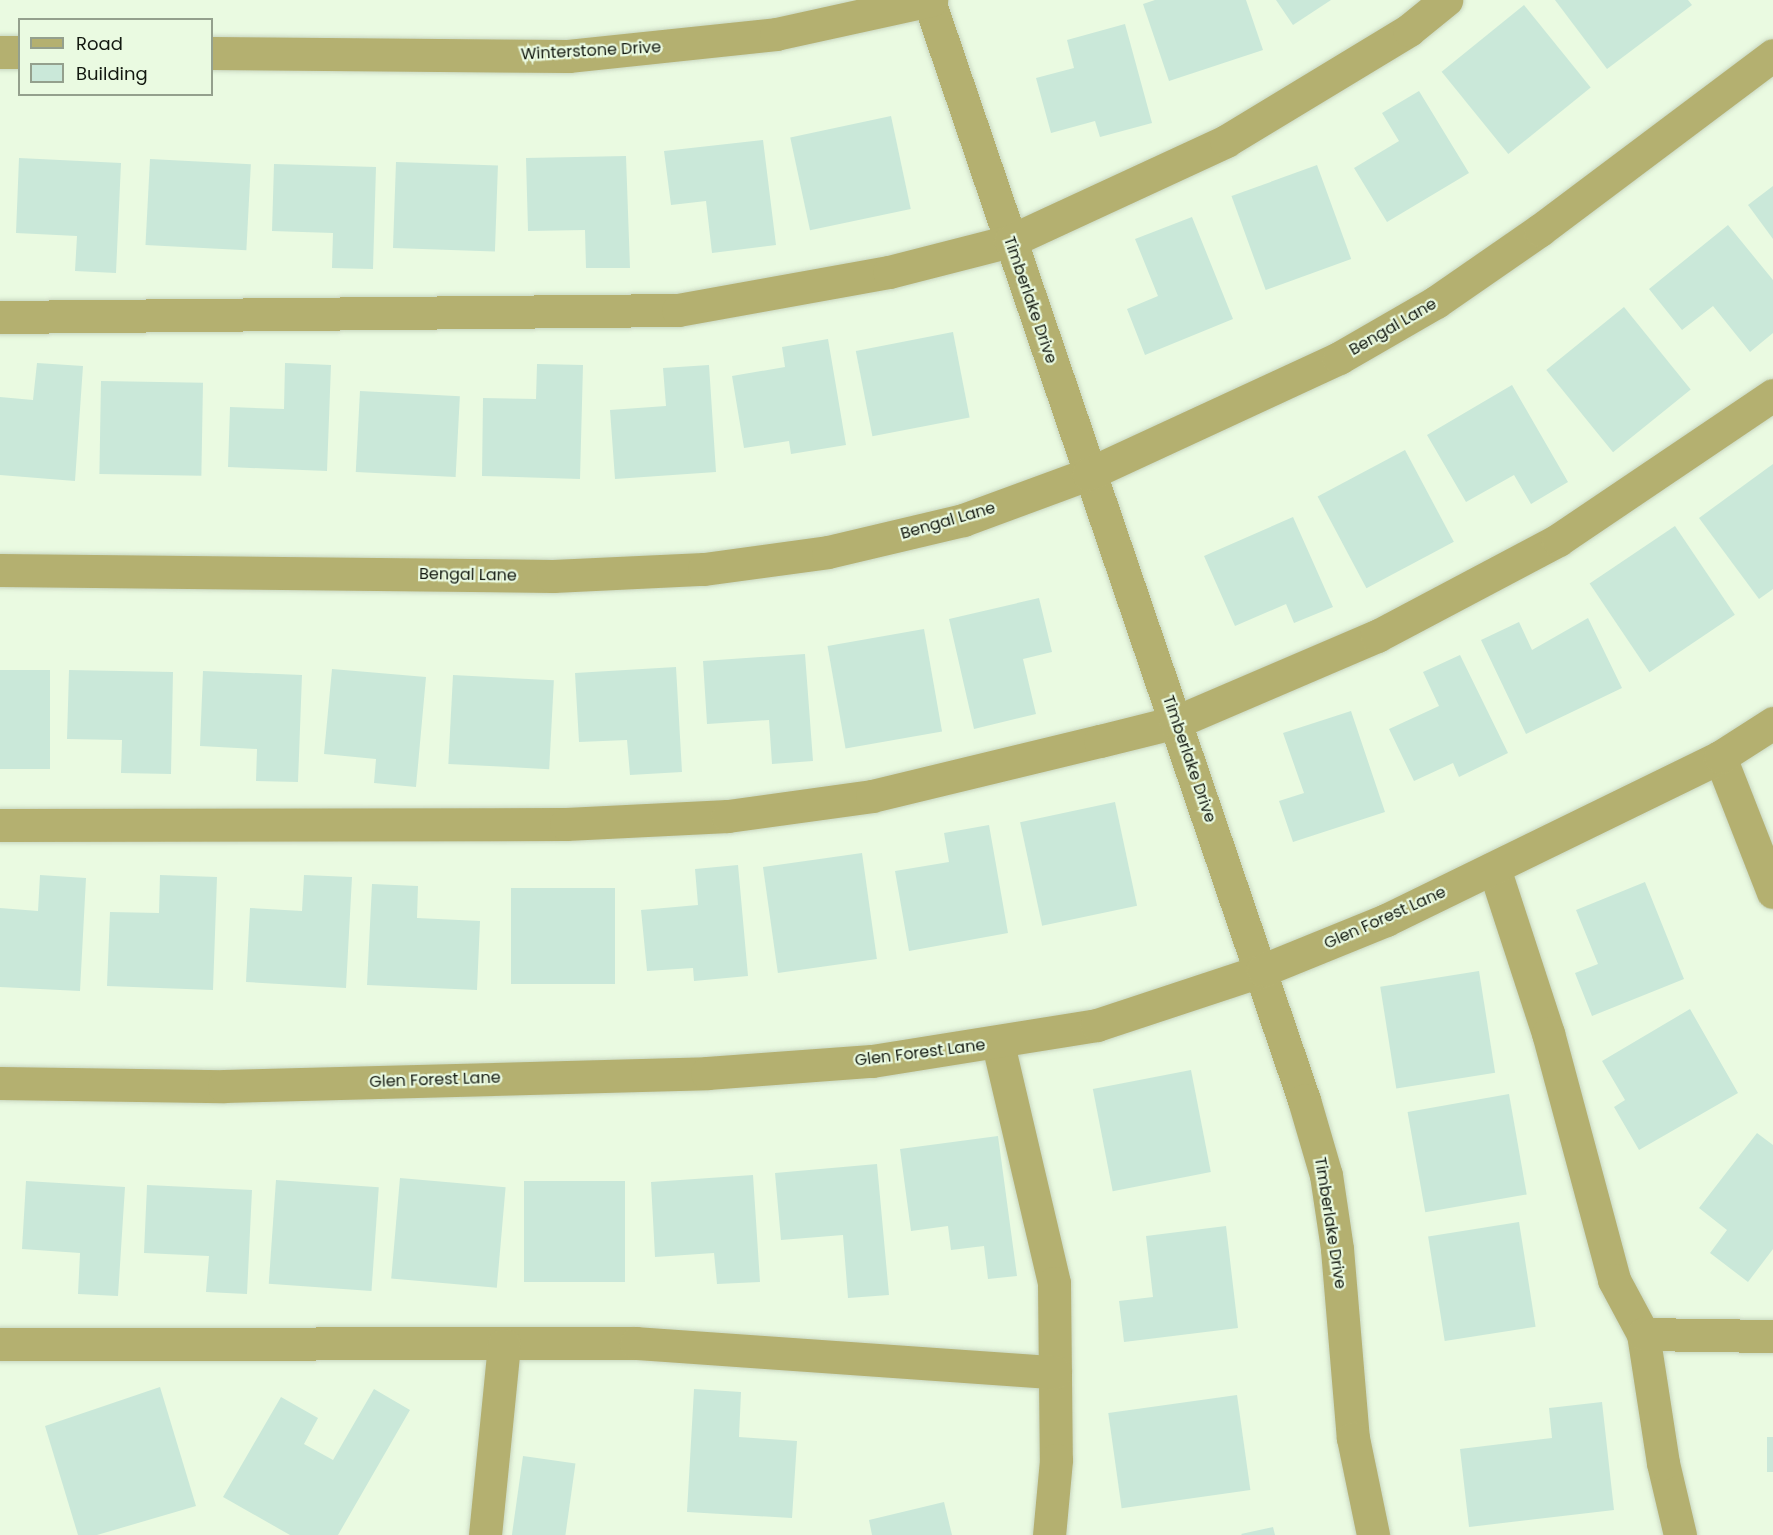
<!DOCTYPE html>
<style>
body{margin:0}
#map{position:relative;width:1773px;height:1535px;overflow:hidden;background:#eafae1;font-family:Poppins,sans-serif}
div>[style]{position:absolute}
.building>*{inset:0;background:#cae8d9;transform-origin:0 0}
.roads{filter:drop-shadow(0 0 2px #c8d6c0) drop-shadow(0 0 2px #c8d6c0)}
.minor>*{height:33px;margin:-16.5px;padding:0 16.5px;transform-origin:16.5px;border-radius:16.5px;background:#b4b070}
span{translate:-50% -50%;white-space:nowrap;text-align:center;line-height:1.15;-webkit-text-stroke:4.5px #eafae1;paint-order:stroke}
.street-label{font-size:16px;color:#131910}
.legend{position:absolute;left:18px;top:18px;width:195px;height:78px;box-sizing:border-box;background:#eafae1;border:2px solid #94a08d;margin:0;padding:8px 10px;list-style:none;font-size:18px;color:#131910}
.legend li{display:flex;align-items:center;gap:12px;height:30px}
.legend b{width:30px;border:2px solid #94a08d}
</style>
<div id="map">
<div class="building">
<i style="clip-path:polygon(1155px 0,1246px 0,1263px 50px,1169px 81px,1143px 4px)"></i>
<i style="clip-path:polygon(1276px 0,1331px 0,1293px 25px)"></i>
<i style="clip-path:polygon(1555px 0,1688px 0,1692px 5px,1607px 69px)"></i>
<i style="left:1524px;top:5px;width:106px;height:106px;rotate:51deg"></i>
<i style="clip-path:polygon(1125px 24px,1152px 123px,1100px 137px,1095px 121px,1051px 133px,1036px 78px,1074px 68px,1067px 40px)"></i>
<i style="clip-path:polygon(1419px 91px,1469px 173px,1387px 222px,1354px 168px,1399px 141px,1382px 113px)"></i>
<i style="left:891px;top:116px;width:95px;height:103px;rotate:78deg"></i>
<i style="clip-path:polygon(763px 140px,776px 245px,712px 253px,706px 201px,671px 205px,664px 151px)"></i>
<i style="clip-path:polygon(626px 156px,630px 268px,586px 268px,585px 230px,528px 231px,526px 158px)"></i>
<i style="clip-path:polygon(19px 158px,121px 163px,116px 273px,75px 271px,77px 236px,16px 233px)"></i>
<i style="left:150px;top:159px;width:101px;height:86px;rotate:3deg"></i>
<i style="left:396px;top:162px;width:102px;height:86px;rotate:2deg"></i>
<i style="clip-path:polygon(274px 164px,376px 167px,373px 269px,332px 268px,333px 233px,272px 231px)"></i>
<i style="left:1317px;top:165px;width:100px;height:91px;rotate:70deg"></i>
<i style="clip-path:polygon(1773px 186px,1773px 239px,1748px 205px)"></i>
<i style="clip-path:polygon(1192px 217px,1233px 319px,1145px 355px,1127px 309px,1158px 296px,1135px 239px)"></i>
<i style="clip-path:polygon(1728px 225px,1773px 280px,1773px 333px,1750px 352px,1713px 306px,1682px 330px,1649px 289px)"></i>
<i style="left:1624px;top:307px;width:106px;height:100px;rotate:51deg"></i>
<i style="left:953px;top:332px;width:87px;height:99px;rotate:79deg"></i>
<i style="clip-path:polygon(828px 339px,846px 445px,791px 454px,789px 441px,744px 448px,732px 376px,785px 367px,782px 347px)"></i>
<i style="clip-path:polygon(37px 363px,83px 366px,75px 481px,0 475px,0 397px,33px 400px)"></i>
<i style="clip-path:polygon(285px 363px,331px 365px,327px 471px,228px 467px,230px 407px,284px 409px)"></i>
<i style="clip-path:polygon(537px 364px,583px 365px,580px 479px,482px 476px,483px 398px,536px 399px)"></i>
<i style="clip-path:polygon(709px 365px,716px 472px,615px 479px,610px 410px,666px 406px,663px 368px)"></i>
<i style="left:101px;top:381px;width:102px;height:93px;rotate:1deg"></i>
<i style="clip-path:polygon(1512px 385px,1568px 482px,1531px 504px,1514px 475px,1466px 502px,1427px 435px)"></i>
<i style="left:360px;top:391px;width:100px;height:81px;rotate:3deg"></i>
<i style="left:1405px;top:450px;width:104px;height:99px;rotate:62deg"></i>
<i style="clip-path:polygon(1773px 464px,1773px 589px,1759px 599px,1699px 518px)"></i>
<i style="clip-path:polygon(1293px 517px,1333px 607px,1294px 623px,1286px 604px,1235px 626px,1204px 556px)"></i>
<i style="left:1675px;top:526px;width:107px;height:103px;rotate:56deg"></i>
<i style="clip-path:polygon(1039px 598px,1052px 652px,1023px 659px,1036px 714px,974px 729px,949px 619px)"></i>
<i style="clip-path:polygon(1588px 618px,1622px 688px,1526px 734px,1481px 640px,1519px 622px,1532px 650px)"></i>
<i style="left:924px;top:629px;width:104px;height:98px;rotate:80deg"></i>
<i style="clip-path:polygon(805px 654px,813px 761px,772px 764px,769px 720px,707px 724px,703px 661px)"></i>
<i style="clip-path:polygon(1460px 655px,1508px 753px,1459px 777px,1453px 763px,1414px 781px,1389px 729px,1439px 706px,1423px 672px)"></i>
<i style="clip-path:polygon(676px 667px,682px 772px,630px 775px,627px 740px,579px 742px,575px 673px)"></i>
<i style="clip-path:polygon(332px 669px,426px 677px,416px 787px,374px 783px,376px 759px,324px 754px)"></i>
<i style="left:0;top:670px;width:50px;height:99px"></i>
<i style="clip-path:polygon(69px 670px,173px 672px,171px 774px,121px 773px,122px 740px,67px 739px)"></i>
<i style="clip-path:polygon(203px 671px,302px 675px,298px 782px,256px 781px,257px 749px,200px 746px)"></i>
<i style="left:453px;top:675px;width:101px;height:89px;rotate:3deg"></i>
<i style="clip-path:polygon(1351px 711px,1385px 812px,1293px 842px,1279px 801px,1304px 793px,1283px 733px)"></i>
<i style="left:1115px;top:802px;width:106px;height:97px;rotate:78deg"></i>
<i style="clip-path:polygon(989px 825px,1008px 933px,909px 951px,895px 871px,949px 862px,944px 833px)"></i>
<i style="left:862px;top:853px;width:107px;height:100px;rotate:82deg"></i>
<i style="clip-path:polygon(738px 865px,748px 976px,694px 981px,693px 968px,647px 971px,641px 910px,698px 905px,695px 869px)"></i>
<i style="clip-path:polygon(40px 875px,86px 878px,80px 991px,0 987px,0 908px,38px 911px)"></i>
<i style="clip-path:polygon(160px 875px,217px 877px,213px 990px,107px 986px,110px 912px,159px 913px)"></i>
<i style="clip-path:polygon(304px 875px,352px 877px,346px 988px,246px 982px,250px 908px,302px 911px)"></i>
<i style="clip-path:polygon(1645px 882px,1684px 979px,1592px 1016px,1575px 973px,1598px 964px,1576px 910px)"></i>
<i style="clip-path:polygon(372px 884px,418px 886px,417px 918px,480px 921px,477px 990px,367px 985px)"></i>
<i style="left:511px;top:888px;width:104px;height:96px"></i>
<i style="left:1479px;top:971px;width:103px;height:100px;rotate:81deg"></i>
<i style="clip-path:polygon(1690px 1009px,1738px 1093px,1639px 1150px,1614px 1107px,1625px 1100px,1602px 1061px)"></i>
<i style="left:1191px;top:1070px;width:104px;height:100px;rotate:79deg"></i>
<i style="left:1509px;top:1094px;width:102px;height:103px;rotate:80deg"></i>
<i style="clip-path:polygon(1757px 1133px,1773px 1145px,1773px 1249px,1748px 1282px,1710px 1253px,1727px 1230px,1699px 1208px)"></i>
<i style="clip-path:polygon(998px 1136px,1017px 1276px,988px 1279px,984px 1246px,951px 1250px,948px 1226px,911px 1231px,900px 1149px)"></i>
<i style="clip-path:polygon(877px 1164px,889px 1295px,848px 1298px,843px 1235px,781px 1240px,775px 1173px)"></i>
<i style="clip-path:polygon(753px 1175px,760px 1282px,717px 1284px,714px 1253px,655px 1257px,651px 1182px)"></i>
<i style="left:400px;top:1178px;width:106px;height:101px;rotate:5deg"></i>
<i style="left:276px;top:1180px;width:103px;height:104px;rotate:4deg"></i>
<i style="clip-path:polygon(26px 1181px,125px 1187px,118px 1296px,78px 1294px,80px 1253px,22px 1249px)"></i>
<i style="left:524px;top:1181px;width:101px;height:101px"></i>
<i style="clip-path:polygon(147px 1185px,252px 1190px,247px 1294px,206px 1292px,209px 1256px,144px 1253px)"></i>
<i style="left:1519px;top:1222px;width:106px;height:92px;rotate:81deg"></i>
<i style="clip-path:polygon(1226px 1226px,1238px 1328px,1124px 1342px,1119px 1301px,1153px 1297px,1146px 1236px)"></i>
<i style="clip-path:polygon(160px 1387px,196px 1506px,97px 1535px,78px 1535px,45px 1426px)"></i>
<i style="clip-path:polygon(374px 1389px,410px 1410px,338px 1535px,290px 1535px,223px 1497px,281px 1397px,318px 1418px,304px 1444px,333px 1460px)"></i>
<i style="clip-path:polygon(694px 1389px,741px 1392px,739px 1437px,797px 1441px,792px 1518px,687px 1512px)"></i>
<i style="left:1237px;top:1395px;width:96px;height:130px;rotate:82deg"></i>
<i style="clip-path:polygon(1602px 1402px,1614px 1510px,1469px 1527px,1460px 1449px,1552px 1438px,1549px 1408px)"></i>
<i style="left:1767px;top:1437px;width:6px;height:35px"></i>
<i style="left:523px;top:1456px;width:53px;height:80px;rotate:8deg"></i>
<i style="clip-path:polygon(944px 1502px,952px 1535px,872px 1535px,869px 1520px)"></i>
<i style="clip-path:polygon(1273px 1527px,1275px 1535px,1242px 1535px,1241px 1534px)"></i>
</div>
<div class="roads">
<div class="minor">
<i style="left:929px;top:1px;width:1161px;rotate:71.16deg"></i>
<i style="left:1304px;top:1100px;width:78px;rotate:73.7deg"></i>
<i style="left:1326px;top:1175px;width:75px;rotate:81.5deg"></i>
<i style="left:1337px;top:1249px;width:190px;rotate:85.2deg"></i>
<i style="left:1353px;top:1438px;width:99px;rotate:78.3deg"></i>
<i style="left:0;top:52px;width:20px"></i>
<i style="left:212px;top:53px;width:356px;rotate:0.5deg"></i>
<i style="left:568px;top:56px;width:209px;rotate:-6deg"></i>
<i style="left:776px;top:34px;width:159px;rotate:-12.4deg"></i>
<i style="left:0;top:317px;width:678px;rotate:-0.59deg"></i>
<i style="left:678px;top:310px;width:214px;rotate:-10.2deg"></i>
<i style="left:889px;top:272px;width:125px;rotate:-14.4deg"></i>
<i style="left:1010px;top:241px;width:238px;rotate:-24.8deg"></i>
<i style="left:1226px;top:141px;width:214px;rotate:-31.2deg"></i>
<i style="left:1409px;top:30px;width:48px;rotate:-39deg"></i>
<i style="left:0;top:570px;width:553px;rotate:0.62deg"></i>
<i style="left:553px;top:576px;width:151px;rotate:-2.7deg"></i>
<i style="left:704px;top:569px;width:125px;rotate:-7.8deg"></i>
<i style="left:828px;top:552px;width:139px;rotate:-13.3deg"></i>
<i style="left:963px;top:520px;width:133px;rotate:-20.2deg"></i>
<i style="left:1088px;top:474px;width:277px;rotate:-24.8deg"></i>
<i style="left:1339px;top:358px;width:112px;rotate:-30deg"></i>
<i style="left:1436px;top:302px;width:126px;rotate:-34.7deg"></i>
<i style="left:1540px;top:230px;width:291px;rotate:-36.9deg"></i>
<i style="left:1720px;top:757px;width:145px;rotate:68.6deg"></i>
<i style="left:0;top:825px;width:566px;rotate:-0.1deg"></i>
<i style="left:566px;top:824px;width:162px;rotate:-2.8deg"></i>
<i style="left:728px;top:816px;width:145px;rotate:-7.9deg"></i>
<i style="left:872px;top:796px;width:235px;rotate:-13.6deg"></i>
<i style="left:1100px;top:741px;width:78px;rotate:-14deg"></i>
<i style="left:1176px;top:722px;width:219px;rotate:-23.2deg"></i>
<i style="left:1377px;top:636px;width:205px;rotate:-27.9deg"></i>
<i style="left:1558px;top:540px;width:259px;rotate:-34deg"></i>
<i style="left:1494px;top:868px;width:174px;rotate:71.9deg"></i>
<i style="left:1548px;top:1033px;width:256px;rotate:75deg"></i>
<i style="left:1614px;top:1280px;width:61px;rotate:61.8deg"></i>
<i style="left:998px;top:1044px;width:245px;rotate:76.8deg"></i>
<i style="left:1054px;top:1283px;width:177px;rotate:89.4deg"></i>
<i style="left:1056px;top:1460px;width:75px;rotate:95.3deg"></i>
<i style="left:0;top:1083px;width:224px;rotate:0.8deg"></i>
<i style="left:224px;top:1086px;width:483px;rotate:-1.5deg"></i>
<i style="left:707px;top:1073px;width:165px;rotate:-4.2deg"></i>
<i style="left:872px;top:1061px;width:228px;rotate:-9.1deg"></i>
<i style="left:1097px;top:1025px;width:175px;rotate:-18.3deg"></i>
<i style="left:1263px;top:970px;width:133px;rotate:-22.1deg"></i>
<i style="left:1386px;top:920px;width:372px;rotate:-26deg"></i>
<i style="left:1720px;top:757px;width:63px;rotate:-32.7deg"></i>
<i style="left:0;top:1344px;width:636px;rotate:-0.09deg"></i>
<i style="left:636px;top:1343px;width:420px;rotate:4deg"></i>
<i style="left:485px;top:1535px;width:191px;rotate:-84.3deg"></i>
<i style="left:1680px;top:1535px;width:74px;rotate:-103.3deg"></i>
<i style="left:1663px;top:1463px;width:131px;rotate:-98.8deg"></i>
<i style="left:1643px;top:1334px;width:130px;rotate:0.9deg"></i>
</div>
</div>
<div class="street-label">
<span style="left:591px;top:51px;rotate:-3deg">Winterstone Drive</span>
<span style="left:1030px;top:300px;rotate:71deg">Timberlake Drive</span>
<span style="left:1393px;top:327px;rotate:-30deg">Bengal Lane</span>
<span style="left:948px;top:521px;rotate:-16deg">Bengal Lane</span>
<span style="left:468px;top:575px;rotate:1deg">Bengal Lane</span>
<span style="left:1189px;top:759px;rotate:71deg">Timberlake Drive</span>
<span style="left:1385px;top:918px;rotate:-24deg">Glen Forest Lane</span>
<span style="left:920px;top:1053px;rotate:-7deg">Glen Forest Lane</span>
<span style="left:435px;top:1080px;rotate:-2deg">Glen Forest Lane</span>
<span style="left:1330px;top:1223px;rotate:81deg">Timberlake Drive</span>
</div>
<ul class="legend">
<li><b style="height:8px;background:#b4b070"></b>Road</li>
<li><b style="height:16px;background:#cae8d9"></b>Building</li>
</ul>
</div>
